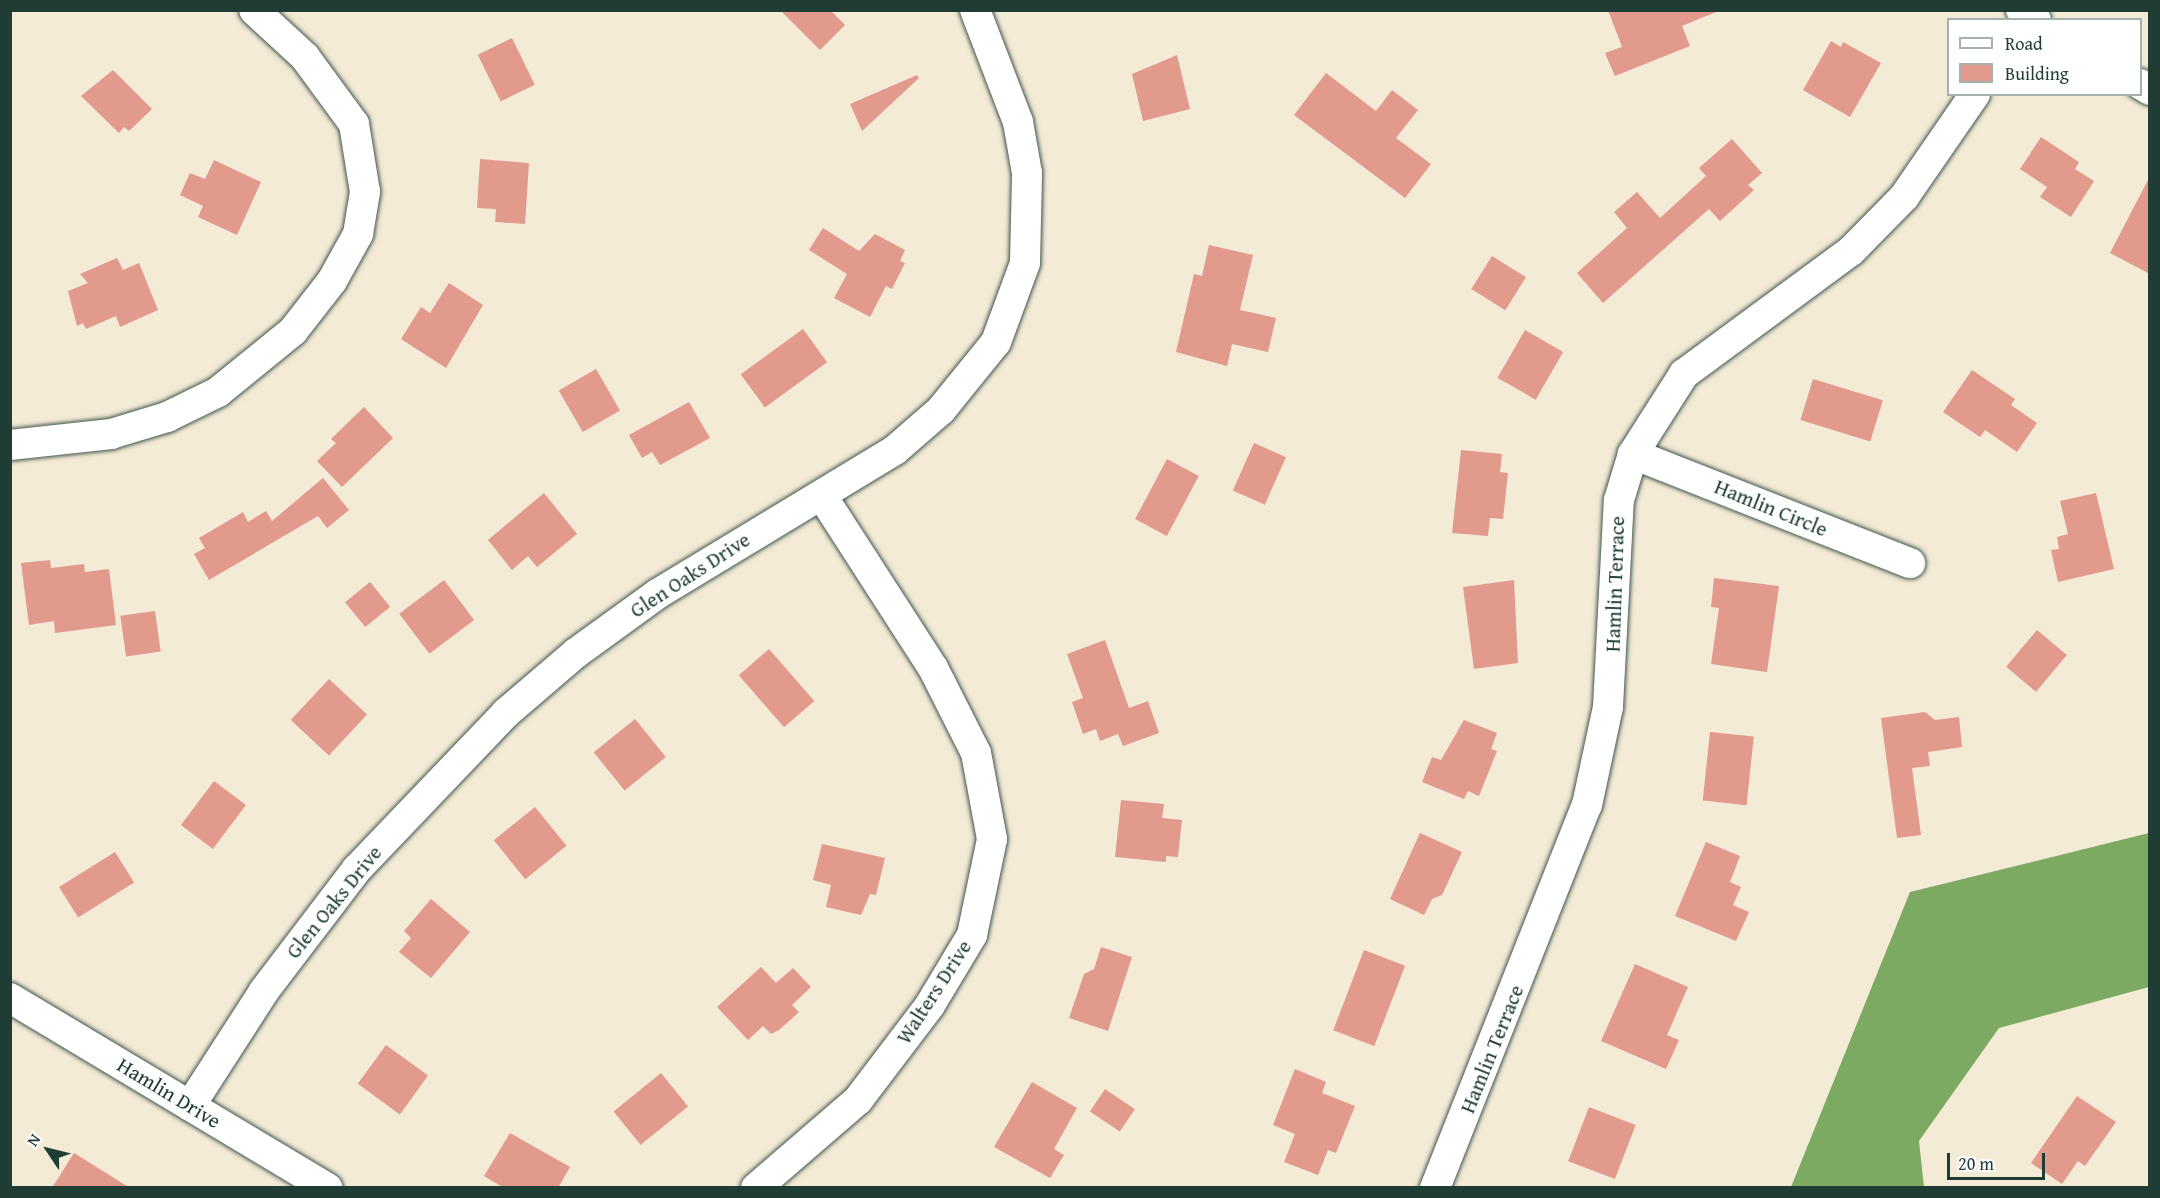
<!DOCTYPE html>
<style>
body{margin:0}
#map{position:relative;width:2160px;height:1198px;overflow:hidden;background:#f4ebd6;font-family:"Gentium Book Plus",serif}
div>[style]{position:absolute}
.forest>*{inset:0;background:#7caa63}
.building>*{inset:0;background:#e19a8c;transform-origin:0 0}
.roads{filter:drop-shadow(0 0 2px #3f574c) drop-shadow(0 0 2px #3f574c)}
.street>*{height:30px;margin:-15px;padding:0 15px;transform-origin:15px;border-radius:15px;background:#fff}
span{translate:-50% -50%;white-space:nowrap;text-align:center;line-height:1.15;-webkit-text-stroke:4.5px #fff;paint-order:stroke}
.street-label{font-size:21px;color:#1f3d34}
.frame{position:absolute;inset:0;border:12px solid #1f3d34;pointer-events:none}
.legend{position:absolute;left:1947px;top:18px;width:195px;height:78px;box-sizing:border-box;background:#fff;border:2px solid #a5b1ae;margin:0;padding:8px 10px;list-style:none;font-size:18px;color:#1f3d34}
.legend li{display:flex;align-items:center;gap:12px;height:30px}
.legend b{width:30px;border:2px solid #a5b1ae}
.north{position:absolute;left:18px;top:1120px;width:60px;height:60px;-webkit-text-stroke:4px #fff;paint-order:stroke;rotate:305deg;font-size:16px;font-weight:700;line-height:24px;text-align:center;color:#1f3d34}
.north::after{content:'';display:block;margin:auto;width:21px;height:27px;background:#1f3d34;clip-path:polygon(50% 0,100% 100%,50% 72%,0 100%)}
.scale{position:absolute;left:1947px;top:1153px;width:98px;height:27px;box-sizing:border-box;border:3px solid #1f3d34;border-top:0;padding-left:8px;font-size:18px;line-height:21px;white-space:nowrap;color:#1f3d34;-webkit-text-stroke:4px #fff;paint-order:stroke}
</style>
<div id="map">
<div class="forest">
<i style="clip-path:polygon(2149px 833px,2149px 987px,1999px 1028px,1919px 1141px,1924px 1187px,1791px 1187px,1910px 892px)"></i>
</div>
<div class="building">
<i style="clip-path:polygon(780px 10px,830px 10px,845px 25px,820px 50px)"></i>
<i style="clip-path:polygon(1608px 10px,1716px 10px,1716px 12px,1682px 26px,1690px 46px,1615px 76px,1605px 53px,1622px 47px)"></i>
<i style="left:512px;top:38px;width:52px;height:38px;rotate:64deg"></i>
<i style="clip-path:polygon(1831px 41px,1841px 47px,1843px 42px,1881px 63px,1850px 117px,1803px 90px)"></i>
<i style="clip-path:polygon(1177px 55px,1190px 109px,1143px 121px,1132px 74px)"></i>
<i style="clip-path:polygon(113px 70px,152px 109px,129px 131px,124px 127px,119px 133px,81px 96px)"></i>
<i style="clip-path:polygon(1326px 73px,1376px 111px,1392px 90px,1418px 110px,1396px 138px,1431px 164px,1405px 198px,1294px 115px)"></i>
<i style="clip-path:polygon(917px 75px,919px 78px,862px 131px,850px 104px)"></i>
<i style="clip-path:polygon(2041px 137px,2079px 162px,2075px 169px,2094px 181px,2071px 217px,2040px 197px,2047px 187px,2020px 169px)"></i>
<i style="clip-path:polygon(1732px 139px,1762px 173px,1748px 185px,1754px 190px,1720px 221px,1709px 209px,1603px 303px,1577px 273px,1627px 228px,1614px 212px,1637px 192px,1660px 218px,1706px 176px,1699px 168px)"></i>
<i style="clip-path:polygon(480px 159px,529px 163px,525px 224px,495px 222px,496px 209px,477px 208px)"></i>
<i style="clip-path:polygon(214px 160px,261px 182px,237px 235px,198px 217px,203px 206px,180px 195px,190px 173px,205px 179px)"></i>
<i style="clip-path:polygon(2150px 176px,2150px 274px,2110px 253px)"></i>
<i style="clip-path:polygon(823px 228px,859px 251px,875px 234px,905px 250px,900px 261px,905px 263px,892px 289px,886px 286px,870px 317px,834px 298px,847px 274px,809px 250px)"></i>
<i style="clip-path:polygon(1209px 245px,1253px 255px,1240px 310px,1276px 318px,1268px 352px,1232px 344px,1227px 366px,1176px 352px,1194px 274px,1202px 276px)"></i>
<i style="left:1492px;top:256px;width:40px;height:39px;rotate:32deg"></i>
<i style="clip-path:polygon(117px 258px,123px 270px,139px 263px,158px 310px,120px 327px,116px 316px,86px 329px,83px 323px,77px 326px,68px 291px,88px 283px,80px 274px)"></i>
<i style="clip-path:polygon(449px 283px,483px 305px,446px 368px,401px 339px,421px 307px,430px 313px)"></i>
<i style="left:803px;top:329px;width:41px;height:77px;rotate:54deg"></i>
<i style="left:1525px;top:330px;width:44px;height:55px;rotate:30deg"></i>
<i style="left:596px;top:369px;width:48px;height:43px;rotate:60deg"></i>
<i style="clip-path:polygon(1972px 370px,2015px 399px,2011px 405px,2037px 423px,2017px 452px,1985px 430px,1980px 437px,1943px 412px)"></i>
<i style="left:1813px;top:379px;width:73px;height:43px;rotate:17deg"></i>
<i style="clip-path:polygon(689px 402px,710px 438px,660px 465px,652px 452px,642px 458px,629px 435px)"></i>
<i style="clip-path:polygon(364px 407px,393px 438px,342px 487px,317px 461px,336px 443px,331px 439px)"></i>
<i style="left:1254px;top:443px;width:35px;height:52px;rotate:24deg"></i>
<i style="clip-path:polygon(1461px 450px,1502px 454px,1500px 472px,1508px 473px,1503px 519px,1490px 518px,1488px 536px,1452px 533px)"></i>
<i style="left:1167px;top:459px;width:36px;height:68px;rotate:28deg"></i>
<i style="clip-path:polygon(323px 478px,349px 510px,327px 528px,318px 516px,209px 580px,194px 554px,205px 548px,199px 538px,243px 512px,248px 522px,266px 511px,272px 521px)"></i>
<i style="clip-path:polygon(544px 493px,577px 534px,537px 567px,528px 556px,512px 570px,488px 540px)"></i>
<i style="clip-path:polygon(2096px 493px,2114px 569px,2058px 582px,2051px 550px,2059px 549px,2057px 537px,2068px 534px,2060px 501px)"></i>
<i style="clip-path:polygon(50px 560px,51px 568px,84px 564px,85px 572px,109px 569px,116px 625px,55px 633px,54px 621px,29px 625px,21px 563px)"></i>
<i style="clip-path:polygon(1714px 578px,1779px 586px,1767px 672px,1711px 664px,1719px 608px,1711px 607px)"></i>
<i style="left:444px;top:580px;width:50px;height:56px;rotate:53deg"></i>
<i style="clip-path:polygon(1514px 580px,1518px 663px,1474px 669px,1463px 587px)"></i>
<i style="left:370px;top:582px;width:32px;height:32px;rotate:51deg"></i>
<i style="left:155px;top:611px;width:41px;height:35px;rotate:82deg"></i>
<i style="left:2037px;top:630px;width:39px;height:48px;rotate:40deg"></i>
<i style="clip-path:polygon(1105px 640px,1129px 708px,1148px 701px,1159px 733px,1123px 746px,1118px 734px,1100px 741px,1096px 729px,1083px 734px,1072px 702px,1083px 698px,1067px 654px)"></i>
<i style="left:769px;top:649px;width:69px;height:40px;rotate:49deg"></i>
<i style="left:329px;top:679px;width:52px;height:56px;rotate:43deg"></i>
<i style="clip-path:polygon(1925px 712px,1935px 720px,1959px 717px,1962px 747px,1928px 752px,1930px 766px,1912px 768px,1921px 835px,1897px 838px,1881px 718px)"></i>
<i style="left:635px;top:719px;width:49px;height:53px;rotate:51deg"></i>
<i style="clip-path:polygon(1464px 720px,1497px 733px,1491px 749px,1497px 751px,1479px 796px,1468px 791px,1464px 799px,1422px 782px,1432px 757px,1441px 760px)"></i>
<i style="left:1710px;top:732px;width:44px;height:69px;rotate:6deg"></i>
<i style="left:214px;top:781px;width:40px;height:55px;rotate:37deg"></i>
<i style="clip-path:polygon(1121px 800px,1164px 804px,1162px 818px,1182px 820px,1178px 857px,1166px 856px,1166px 862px,1115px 857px)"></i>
<i style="left:535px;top:807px;width:50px;height:53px;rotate:51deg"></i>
<i style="clip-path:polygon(1420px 833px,1462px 852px,1442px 895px,1432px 899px,1424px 915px,1390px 899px)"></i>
<i style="clip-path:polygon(1706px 842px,1740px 856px,1730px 882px,1741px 887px,1733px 905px,1749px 912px,1736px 941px,1675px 916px)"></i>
<i style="clip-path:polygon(822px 844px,885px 858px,876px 895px,870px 894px,861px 915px,826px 907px,831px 885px,813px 880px)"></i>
<i style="left:115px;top:852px;width:36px;height:66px;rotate:58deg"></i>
<i style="clip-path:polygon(431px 899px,470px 932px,431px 978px,399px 952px,411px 938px,404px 931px)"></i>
<i style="clip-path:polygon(1101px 947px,1132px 957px,1108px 1031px,1069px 1018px,1084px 974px,1094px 969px)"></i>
<i style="left:1364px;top:950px;width:44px;height:86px;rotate:21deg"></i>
<i style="clip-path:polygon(1635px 964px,1688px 987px,1667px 1035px,1679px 1040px,1666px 1069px,1601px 1041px)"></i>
<i style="clip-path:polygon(761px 967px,776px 983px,793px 968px,811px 987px,792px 1005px,799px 1012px,779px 1030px,771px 1034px,763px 1026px,748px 1040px,717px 1007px)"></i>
<i style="left:386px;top:1045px;width:52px;height:48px;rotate:36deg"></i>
<i style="clip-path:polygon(1295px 1069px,1326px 1082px,1322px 1093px,1355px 1106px,1336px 1153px,1328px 1150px,1318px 1175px,1284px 1162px,1295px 1134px,1273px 1125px)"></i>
<i style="left:661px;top:1073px;width:43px;height:61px;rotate:51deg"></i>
<i style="clip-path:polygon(1032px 1082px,1077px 1108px,1054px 1149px,1064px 1155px,1050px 1178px,994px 1147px)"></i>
<i style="left:1105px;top:1089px;width:36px;height:27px;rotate:34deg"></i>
<i style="clip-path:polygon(2077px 1096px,2116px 1122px,2085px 1166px,2078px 1161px,2062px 1184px,2031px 1163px)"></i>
<i style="left:1589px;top:1107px;width:50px;height:58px;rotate:21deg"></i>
<i style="clip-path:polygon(510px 1133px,570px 1167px,558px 1188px,504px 1188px,484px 1176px)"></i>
<i style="clip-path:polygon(74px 1153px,130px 1188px,52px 1188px)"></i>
</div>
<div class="roads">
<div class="street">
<i style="left:2021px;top:10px;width:18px;rotate:34deg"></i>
<i style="left:2140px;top:84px;width:12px;rotate:31deg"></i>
<i style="left:10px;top:445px;width:102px;rotate:-6.2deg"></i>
<i style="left:111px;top:434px;width:59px;rotate:-16.9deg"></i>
<i style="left:167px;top:417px;width:57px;rotate:-26.1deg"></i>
<i style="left:218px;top:392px;width:97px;rotate:-39.1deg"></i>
<i style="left:293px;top:331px;width:63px;rotate:-52deg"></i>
<i style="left:332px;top:281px;width:54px;rotate:-61deg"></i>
<i style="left:358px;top:234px;width:43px;rotate:-80.5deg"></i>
<i style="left:365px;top:192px;width:69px;rotate:-99.2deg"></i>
<i style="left:354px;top:124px;width:83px;rotate:-126.2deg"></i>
<i style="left:305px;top:57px;width:69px;rotate:-137.3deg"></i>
<i style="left:1633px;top:454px;width:298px;rotate:21.5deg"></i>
<i style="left:10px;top:998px;width:370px;rotate:30.9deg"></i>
<i style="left:190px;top:1106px;width:137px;rotate:-57.2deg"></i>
<i style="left:264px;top:991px;width:153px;rotate:-52.7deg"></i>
<i style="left:357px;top:869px;width:216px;rotate:-46.3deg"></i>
<i style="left:506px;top:713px;width:92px;rotate:-40.6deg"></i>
<i style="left:576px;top:653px;width:102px;rotate:-35.9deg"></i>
<i style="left:659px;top:593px;width:276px;rotate:-31.2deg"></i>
<i style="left:895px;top:450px;width:61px;rotate:-41deg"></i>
<i style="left:941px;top:410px;width:87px;rotate:-51deg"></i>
<i style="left:996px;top:342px;width:84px;rotate:-69.8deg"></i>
<i style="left:1025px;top:263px;width:90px;rotate:-88.7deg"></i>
<i style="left:1027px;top:173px;width:52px;rotate:-100deg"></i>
<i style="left:1018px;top:122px;width:120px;rotate:-111deg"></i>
<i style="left:756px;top:1188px;width:135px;rotate:-40.8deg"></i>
<i style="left:858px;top:1100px;width:119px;rotate:-52.8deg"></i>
<i style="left:930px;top:1005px;width:82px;rotate:-59deg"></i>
<i style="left:972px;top:935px;width:98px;rotate:-78.2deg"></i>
<i style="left:992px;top:839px;width:87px;rotate:-100.5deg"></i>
<i style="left:976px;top:753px;width:95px;rotate:-116.8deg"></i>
<i style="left:933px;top:668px;width:205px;rotate:-122.8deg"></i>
<i style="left:1435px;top:1188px;width:412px;rotate:-68.4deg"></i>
<i style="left:1587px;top:805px;width:100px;rotate:-77.9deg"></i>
<i style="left:1608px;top:707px;width:207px;rotate:-87deg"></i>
<i style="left:1619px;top:500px;width:48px;rotate:-73.1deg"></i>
<i style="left:1633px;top:454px;width:95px;rotate:-57.5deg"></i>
<i style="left:1684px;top:374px;width:207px;rotate:-36.4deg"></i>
<i style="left:1851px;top:251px;width:76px;rotate:-45.5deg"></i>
<i style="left:1904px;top:197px;width:125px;rotate:-55.4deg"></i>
</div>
</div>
<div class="street-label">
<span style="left:1771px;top:508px;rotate:22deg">Hamlin Circle</span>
<span style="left:690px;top:575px;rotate:-33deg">Glen Oaks Drive</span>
<span style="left:1615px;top:584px;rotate:-88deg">Hamlin Terrace</span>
<span style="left:334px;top:902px;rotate:-51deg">Glen Oaks Drive</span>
<span style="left:934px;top:992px;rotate:-57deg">Walters Drive</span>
<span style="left:1492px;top:1049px;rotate:-68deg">Hamlin Terrace</span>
<span style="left:169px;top:1093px;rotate:31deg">Hamlin Drive</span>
</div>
<div class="frame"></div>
<ul class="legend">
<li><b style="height:8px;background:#fff"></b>Road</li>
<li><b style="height:16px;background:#e19a8c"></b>Building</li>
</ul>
<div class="north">N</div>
<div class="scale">20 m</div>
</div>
